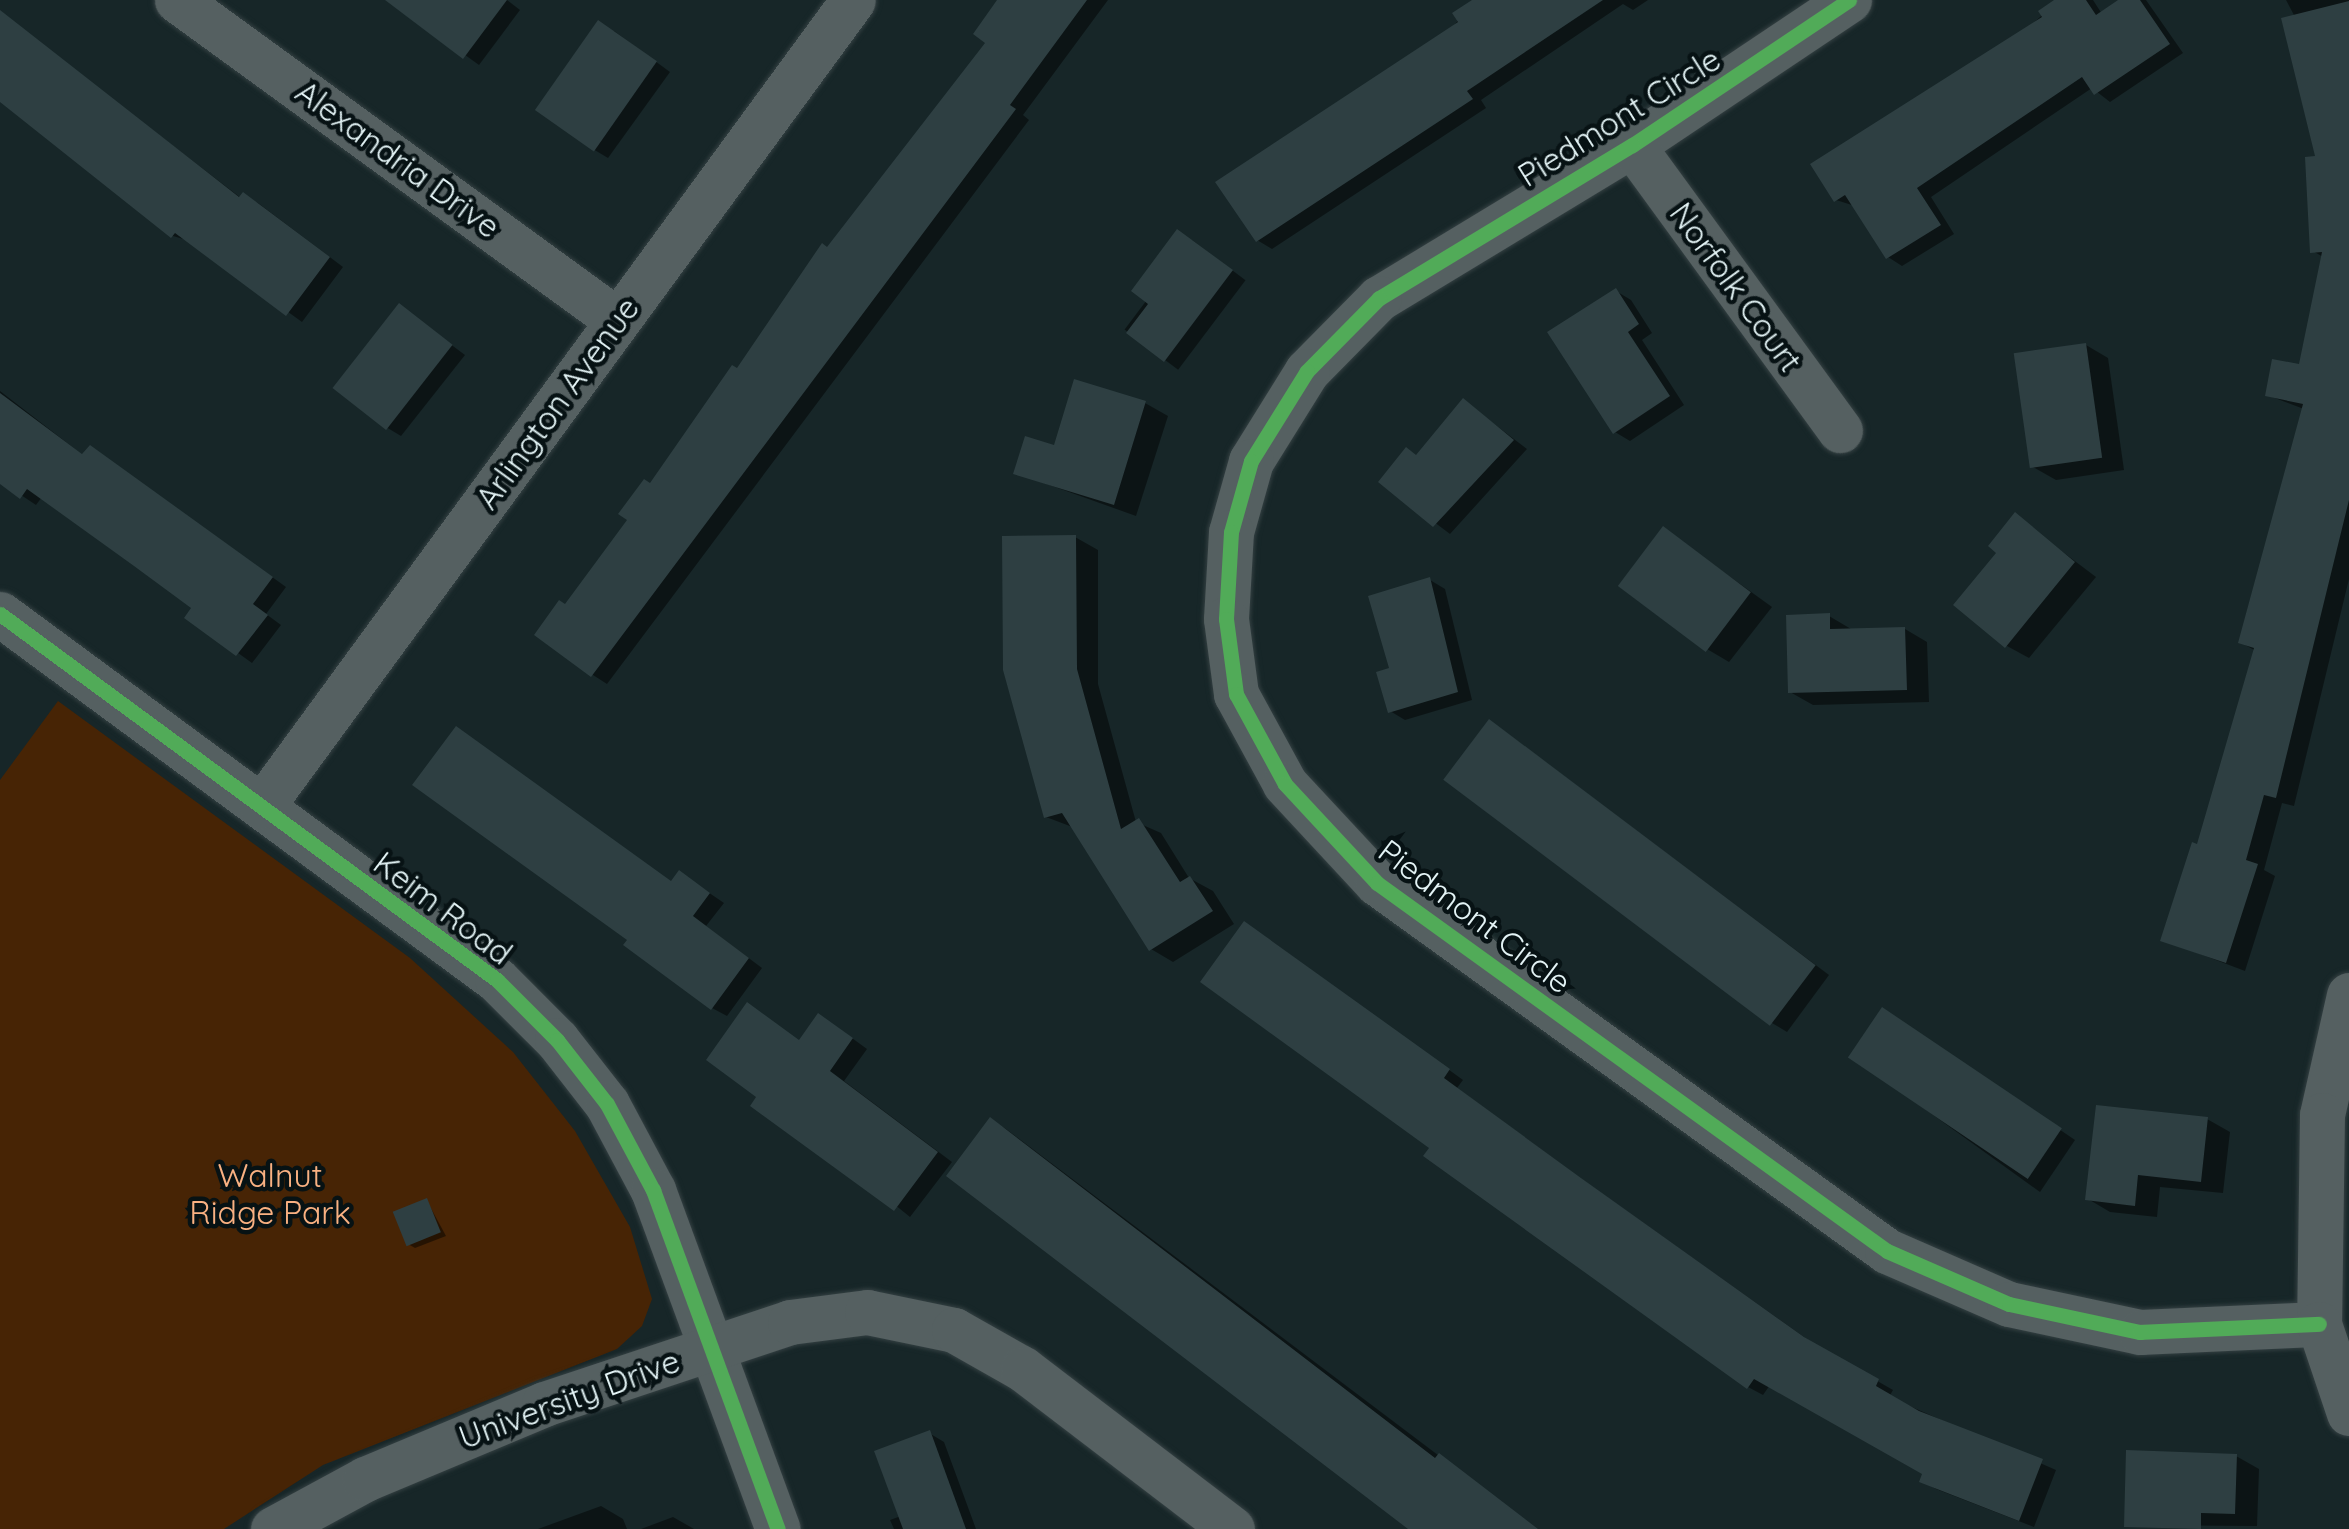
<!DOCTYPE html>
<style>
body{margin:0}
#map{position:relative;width:2349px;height:1529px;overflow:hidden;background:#172628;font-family:Quicksand,sans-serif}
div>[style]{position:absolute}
.green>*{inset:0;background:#472405}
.shadow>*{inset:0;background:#0007;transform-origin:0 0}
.building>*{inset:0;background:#2e3f42;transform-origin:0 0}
.roads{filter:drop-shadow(0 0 2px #344042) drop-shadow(0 0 2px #344042)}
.street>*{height:45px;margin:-22.5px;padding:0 22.5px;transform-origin:22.5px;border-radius:22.5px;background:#556061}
.cycleway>*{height:15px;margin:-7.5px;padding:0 7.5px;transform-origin:7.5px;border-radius:7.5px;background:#51ab58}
span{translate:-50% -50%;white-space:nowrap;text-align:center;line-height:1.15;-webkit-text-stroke:9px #071214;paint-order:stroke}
.street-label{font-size:32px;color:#e3f3f5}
.park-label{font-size:32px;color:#f9b182}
</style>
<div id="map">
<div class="green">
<i style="clip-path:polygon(58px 701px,410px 958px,513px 1052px,575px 1131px,630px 1227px,652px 1299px,642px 1326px,617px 1349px,323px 1465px,224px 1529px,0 1529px,0 780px)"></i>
</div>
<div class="shadow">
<i style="clip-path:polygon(389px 0,507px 0,520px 10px,479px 65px)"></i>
<i style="clip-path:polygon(1004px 0,1108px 0,1023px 115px,1029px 120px,607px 684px,593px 675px,537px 634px,566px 607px,988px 42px)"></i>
<i style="clip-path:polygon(1477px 0,1648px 0,1633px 10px,1623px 4px,1481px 100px,1486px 108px,1272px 249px,1257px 240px)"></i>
<i style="clip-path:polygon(2059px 0,2093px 0,2102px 14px,2122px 0,2146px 0,2183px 53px,2110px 102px,2092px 88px,1931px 197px,1954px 234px,1902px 266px,1888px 257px,1855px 206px,1836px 200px)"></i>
<i style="clip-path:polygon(2286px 0,2349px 0,2349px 258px,2328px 260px,2313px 251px,2318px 159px,2295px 17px)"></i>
<i style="clip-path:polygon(13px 23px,241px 198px,258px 203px,343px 267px,302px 322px,190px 241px,173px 236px,0 100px,0 40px)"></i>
<i style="clip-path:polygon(614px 31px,670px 72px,608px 158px,593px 149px)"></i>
<i style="left:1192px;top:240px;width:67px;height:112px;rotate:37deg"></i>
<i style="clip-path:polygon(1616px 291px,1631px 300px,1652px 333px,1642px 340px,1684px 405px,1630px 441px,1615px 432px)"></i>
<i style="clip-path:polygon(2349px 305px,2349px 579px,2294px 806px,2282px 803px,2264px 870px,2275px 876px,2245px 971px,2163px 940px,2199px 847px,2256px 651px,2240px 642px,2304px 409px,2267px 395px,2301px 367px)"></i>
<i style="clip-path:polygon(399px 306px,465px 355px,401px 436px,386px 427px)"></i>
<i style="clip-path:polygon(2086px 345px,2108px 358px,2124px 470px,2056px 480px,2033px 467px)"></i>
<i style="clip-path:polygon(0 391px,84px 456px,105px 457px,286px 587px,266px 614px,281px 625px,252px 663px,188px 617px,194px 608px,42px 497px,36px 505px,0 481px)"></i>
<i style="clip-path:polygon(1464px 401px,1527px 449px,1450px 534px,1381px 482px,1418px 457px)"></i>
<i style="clip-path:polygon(1145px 403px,1168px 416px,1136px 516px,1016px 473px)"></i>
<i style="clip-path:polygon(2015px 516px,2096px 577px,2029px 658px,2007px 646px,2000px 553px)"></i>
<i style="clip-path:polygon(1664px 529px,1772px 607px,1729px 662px,1707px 649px)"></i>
<i style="clip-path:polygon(1075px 537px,1098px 550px,1098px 684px,1136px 822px,1161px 833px,1189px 878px,1213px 891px,1234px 924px,1173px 962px,1151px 949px,1075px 828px,1046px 817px)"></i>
<i style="clip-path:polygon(1430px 580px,1445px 589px,1472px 700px,1405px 720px,1390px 711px)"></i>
<i style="clip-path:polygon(1829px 616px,1851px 629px,1905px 629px,1927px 642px,1929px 702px,1813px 705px,1790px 692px)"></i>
<i style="clip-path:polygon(1504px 731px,1829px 975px,1787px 1032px,1772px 1023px)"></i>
<i style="clip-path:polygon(680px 873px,724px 903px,706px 926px,762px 968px,727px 1016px,712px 1008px,672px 883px)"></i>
<i style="clip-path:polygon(1259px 932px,1463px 1080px,1457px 1088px,1597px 1190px,1818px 1347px,1893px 1390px,1889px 1397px,2056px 1470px,2034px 1527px,1936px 1489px,1922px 1481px,1925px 1473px,1770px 1385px,1763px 1395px,1748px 1387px,1432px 1147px)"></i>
<i style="clip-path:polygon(1897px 1019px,2075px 1140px,2040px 1192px,1850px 1055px)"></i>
<i style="clip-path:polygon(834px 1025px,867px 1049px,844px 1081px,952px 1162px,910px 1217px,760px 1096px,801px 1042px)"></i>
<i style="clip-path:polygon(2207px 1119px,2230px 1132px,2223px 1193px,2160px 1187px,2157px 1217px,2110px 1212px,2088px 1199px)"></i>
<i style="clip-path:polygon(991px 1120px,1006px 1129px,1536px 1529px,1411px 1529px)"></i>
<i style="clip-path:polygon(427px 1201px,446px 1236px,415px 1248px,408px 1244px)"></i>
<i style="clip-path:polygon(929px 1433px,944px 1442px,976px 1529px,894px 1529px,890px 1520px,901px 1516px)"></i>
<i style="clip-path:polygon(2236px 1456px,2259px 1469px,2257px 1526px,2126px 1525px)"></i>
<i style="clip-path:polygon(601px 1506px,623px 1519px,627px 1529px,538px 1529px)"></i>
<i style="clip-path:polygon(673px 1517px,694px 1529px,641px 1529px)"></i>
</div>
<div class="building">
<i style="clip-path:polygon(385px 0,507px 0,463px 59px)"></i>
<i style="clip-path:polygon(997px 0,1087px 0,1010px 105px,1016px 109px,591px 677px,534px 635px,559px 600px,565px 604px,627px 520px,618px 514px,644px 479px,650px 483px,732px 365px,737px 368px,822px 243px,827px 247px,985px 43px,973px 34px)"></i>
<i style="clip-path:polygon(1472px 0,1603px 0,1467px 91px,1473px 99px,1256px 242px,1215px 182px,1458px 22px,1452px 13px)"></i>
<i style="clip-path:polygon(2054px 0,2086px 0,2096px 15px,2118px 0,2140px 0,2170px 44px,2094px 95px,2082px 77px,1917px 188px,1941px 225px,1886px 259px,1845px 195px,1834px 202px,1810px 164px,2042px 17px,2038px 11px)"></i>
<i style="clip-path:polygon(2349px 1px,2349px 500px,2276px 798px,2264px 795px,2246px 860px,2258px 864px,2226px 963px,2160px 941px,2192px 842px,2197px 844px,2254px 648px,2238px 643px,2303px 404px,2265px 396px,2272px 359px,2299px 364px,2322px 252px,2310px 253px,2305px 157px,2315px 156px,2281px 18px)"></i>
<i style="clip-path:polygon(0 10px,239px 197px,243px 192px,330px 257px,286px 316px,175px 233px,171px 238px,0 102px)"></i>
<i style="left:598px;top:20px;width:72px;height:110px;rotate:35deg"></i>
<i style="clip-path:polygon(1177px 229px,1233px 270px,1164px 362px,1126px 333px,1148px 304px,1131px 291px)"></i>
<i style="clip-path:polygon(1616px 288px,1639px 324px,1628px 332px,1670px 396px,1613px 434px,1547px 332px)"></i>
<i style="left:399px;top:303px;width:68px;height:108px;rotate:38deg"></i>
<i style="left:2086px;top:343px;width:116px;height:73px;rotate:82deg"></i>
<i style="clip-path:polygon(1074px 379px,1146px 401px,1114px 505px,1013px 474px,1025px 436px,1054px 445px)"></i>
<i style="clip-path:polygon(0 393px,82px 454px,90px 445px,273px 577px,253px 604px,268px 615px,236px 656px,184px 618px,191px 608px,134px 566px,27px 489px,20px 499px,0 484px)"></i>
<i style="clip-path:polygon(1463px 398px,1514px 440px,1433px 527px,1378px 482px,1406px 447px,1416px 455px)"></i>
<i style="clip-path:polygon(2015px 512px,2075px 562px,2005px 648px,1953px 605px,1996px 553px,1988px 546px)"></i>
<i style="left:1663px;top:526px;width:110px;height:75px;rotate:37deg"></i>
<i style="clip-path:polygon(1076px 535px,1077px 669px,1121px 829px,1139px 818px,1180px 882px,1190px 876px,1213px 911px,1149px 951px,1062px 813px,1044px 818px,1003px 670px,1002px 536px)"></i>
<i style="clip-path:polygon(1430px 577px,1458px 692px,1388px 713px,1376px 672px,1389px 668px,1368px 596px)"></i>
<i style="clip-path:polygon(1830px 613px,1830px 629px,1905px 627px,1907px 690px,1788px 693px,1786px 615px)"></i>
<i style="left:1489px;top:719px;width:409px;height:76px;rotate:37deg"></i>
<i style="clip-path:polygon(456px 726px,671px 881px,679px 870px,710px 893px,693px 916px,749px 958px,711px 1010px,623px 945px,627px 940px,412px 785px)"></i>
<i style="clip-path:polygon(1244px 921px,1450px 1069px,1444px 1078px,1581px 1178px,1804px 1337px,1879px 1379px,1876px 1386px,1919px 1411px,2043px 1459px,2019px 1521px,1919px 1482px,1922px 1474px,1754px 1379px,1747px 1389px,1423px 1156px,1429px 1148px,1200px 982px)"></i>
<i style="clip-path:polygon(747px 1002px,799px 1040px,818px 1013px,853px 1038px,830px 1071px,938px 1152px,894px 1211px,750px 1106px,756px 1097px,706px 1060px)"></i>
<i style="left:1882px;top:1007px;width:217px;height:61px;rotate:34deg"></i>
<i style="clip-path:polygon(2096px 1105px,2208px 1117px,2201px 1182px,2138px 1175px,2135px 1206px,2085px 1200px)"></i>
<i style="clip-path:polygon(990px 1117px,1435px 1458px,1439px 1453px,1538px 1529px,1408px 1529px,946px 1176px)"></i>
<i style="left:427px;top:1198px;width:37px;height:37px;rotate:68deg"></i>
<i style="clip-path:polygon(930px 1430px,966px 1529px,903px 1529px,874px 1451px)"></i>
<i style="clip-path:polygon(2126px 1450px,2237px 1454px,2235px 1514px,2201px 1513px,2201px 1529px,2124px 1527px)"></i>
</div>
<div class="roads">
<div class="street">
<i style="left:177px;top:0;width:544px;rotate:36.03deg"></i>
<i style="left:1849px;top:0;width:261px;rotate:146.2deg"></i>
<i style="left:1632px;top:145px;width:296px;rotate:148.8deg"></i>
<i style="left:1379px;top:298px;width:103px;rotate:134.6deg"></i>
<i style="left:1307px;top:371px;width:106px;rotate:121.9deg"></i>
<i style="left:1251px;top:461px;width:74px;rotate:105.7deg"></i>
<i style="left:1231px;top:532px;width:87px;rotate:93.3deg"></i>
<i style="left:1226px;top:619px;width:76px;rotate:82.4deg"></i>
<i style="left:1236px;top:694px;width:102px;rotate:61.4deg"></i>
<i style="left:1285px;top:784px;width:135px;rotate:47.1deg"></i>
<i style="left:1377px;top:883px;width:629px;rotate:35.81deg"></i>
<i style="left:1887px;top:1251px;width:133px;rotate:23.5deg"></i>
<i style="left:2009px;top:1304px;width:134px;rotate:12.1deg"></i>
<i style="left:2140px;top:1332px;width:179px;rotate:-2.6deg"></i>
<i style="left:1632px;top:145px;width:353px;rotate:53.9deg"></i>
<i style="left:0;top:614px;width:617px;rotate:36.37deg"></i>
<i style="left:497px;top:980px;width:85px;rotate:45deg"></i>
<i style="left:557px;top:1040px;width:81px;rotate:52deg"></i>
<i style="left:607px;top:1104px;width:98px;rotate:61.9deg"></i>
<i style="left:653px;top:1190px;width:361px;rotate:69.8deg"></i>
<i style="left:262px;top:806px;width:999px;rotate:-53.75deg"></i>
<i style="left:2349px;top:995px;width:123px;rotate:102.7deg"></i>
<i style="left:2322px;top:1115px;width:209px;rotate:90.8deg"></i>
<i style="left:2319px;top:1324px;width:94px;rotate:71.4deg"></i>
<i style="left:273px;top:1529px;width:105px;rotate:-28.5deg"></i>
<i style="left:365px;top:1479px;width:194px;rotate:-22.7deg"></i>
<i style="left:544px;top:1404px;width:259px;rotate:-18.4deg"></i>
<i style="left:790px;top:1322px;width:78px;rotate:-7.4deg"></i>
<i style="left:867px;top:1312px;width:89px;rotate:11.7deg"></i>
<i style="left:954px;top:1330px;width:79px;rotate:29.5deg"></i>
<i style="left:1023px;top:1369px;width:263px;rotate:37.4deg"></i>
</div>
</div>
<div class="cycleway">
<i style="left:1849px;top:0;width:261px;rotate:146.2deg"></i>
<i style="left:1632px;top:145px;width:296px;rotate:148.8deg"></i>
<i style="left:1379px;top:298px;width:103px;rotate:134.6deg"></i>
<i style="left:1307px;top:371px;width:106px;rotate:121.9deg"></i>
<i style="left:1251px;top:461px;width:74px;rotate:105.7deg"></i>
<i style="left:1231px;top:532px;width:87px;rotate:93.3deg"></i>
<i style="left:1226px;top:619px;width:76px;rotate:82.4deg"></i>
<i style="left:1236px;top:694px;width:102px;rotate:61.4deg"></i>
<i style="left:1285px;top:784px;width:135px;rotate:47.1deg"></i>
<i style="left:1377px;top:883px;width:629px;rotate:35.81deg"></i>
<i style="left:1887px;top:1251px;width:133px;rotate:23.5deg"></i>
<i style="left:2009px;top:1304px;width:134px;rotate:12.1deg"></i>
<i style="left:2140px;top:1332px;width:179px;rotate:-2.6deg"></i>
<i style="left:0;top:614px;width:617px;rotate:36.37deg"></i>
<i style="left:497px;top:980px;width:85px;rotate:45deg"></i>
<i style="left:557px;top:1040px;width:81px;rotate:52deg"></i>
<i style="left:607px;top:1104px;width:98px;rotate:61.9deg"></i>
<i style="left:653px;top:1190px;width:361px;rotate:69.8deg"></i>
</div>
<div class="street-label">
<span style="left:1619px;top:117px;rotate:-32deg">Piedmont Circle</span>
<span style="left:398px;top:159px;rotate:36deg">Alexandria Drive</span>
<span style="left:1736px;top:287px;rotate:54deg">Norfolk Court</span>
<span style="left:557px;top:403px;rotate:-54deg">Arlington Avenue</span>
<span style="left:443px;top:908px;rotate:37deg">Keim Road</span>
<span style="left:1475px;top:916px;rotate:37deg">Piedmont Circle</span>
<span style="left:569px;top:1399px;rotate:-20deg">University Drive</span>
</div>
<div class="park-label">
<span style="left:270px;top:1194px">Walnut<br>Ridge Park</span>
</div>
</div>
